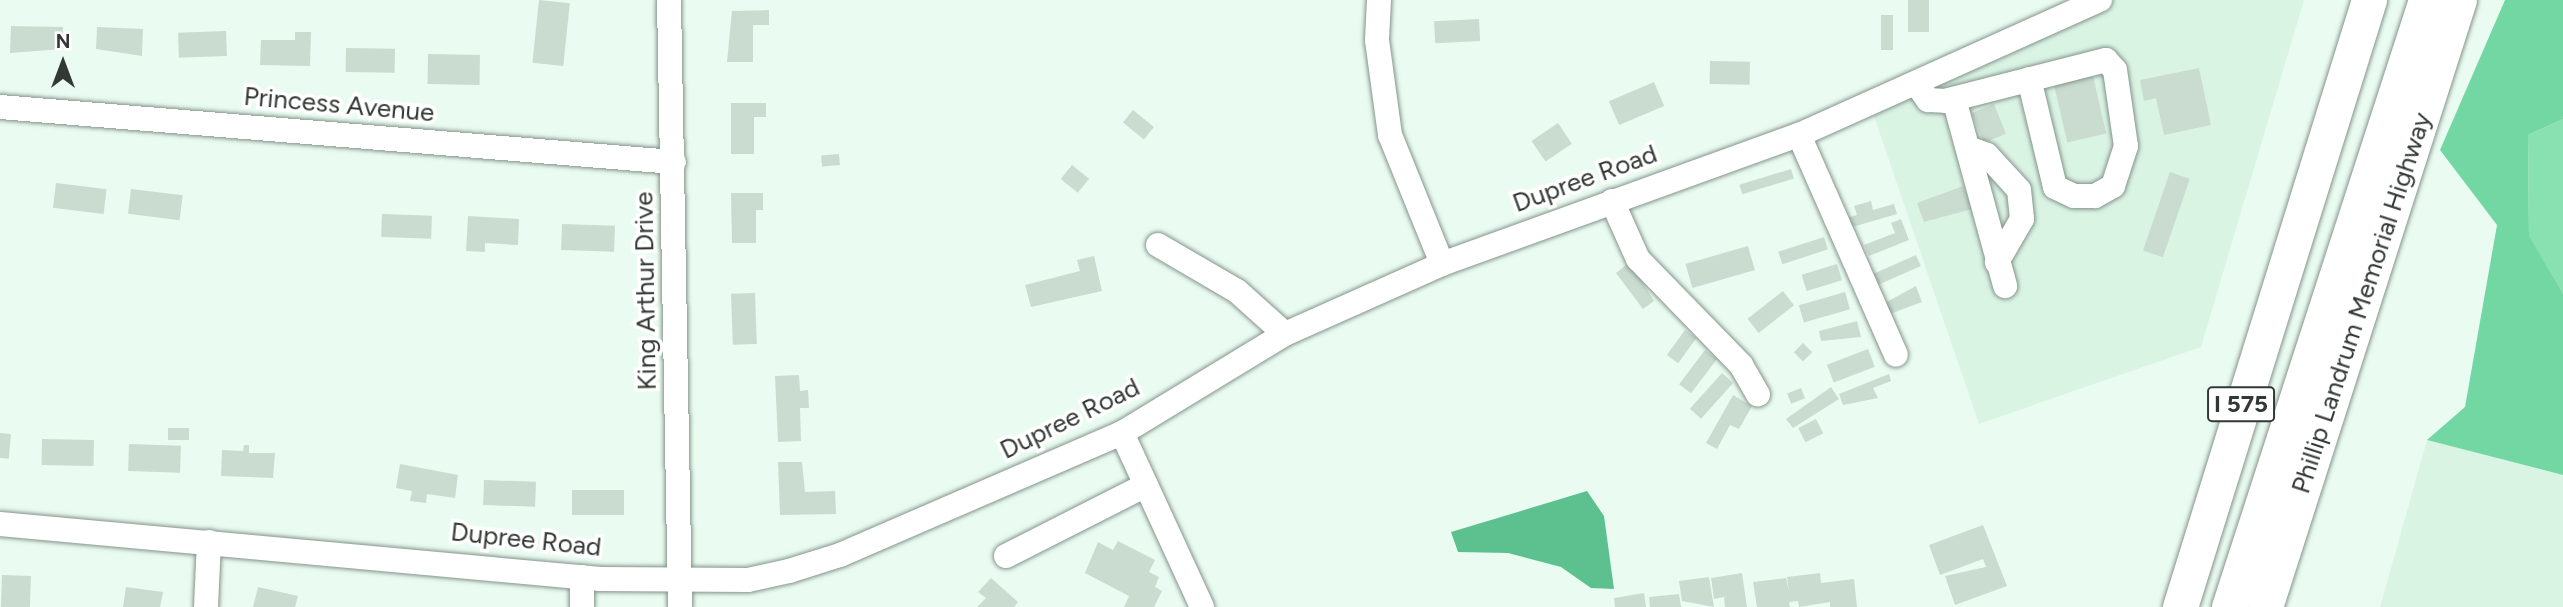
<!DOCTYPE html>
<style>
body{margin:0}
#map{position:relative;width:2563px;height:607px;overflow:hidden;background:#eafcf1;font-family:Figtree,sans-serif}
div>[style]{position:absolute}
.built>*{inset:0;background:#daf4e4}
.green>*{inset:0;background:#89e1b2}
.forest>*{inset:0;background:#73d7a3}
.water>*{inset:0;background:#5cc18f}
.building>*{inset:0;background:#cadbd0;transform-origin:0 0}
.roads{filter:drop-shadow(0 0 2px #84948b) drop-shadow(0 0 2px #84948b)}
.minor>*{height:24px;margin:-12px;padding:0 12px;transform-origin:12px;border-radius:12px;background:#fff}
.highway>*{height:35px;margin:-17.5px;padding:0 17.5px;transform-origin:17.5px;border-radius:17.5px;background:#fff}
span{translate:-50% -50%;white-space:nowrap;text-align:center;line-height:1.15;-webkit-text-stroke:7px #fff;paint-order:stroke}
.shield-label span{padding:2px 5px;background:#fff;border:2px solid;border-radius:5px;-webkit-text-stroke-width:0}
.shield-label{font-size:24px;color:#323834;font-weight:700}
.street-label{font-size:26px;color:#323834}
.north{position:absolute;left:28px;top:28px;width:70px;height:70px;-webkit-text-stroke:5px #fff;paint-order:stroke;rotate:0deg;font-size:19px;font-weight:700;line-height:28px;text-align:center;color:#323834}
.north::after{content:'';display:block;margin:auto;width:24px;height:32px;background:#323834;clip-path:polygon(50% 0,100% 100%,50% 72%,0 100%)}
</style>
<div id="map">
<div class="built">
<i style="clip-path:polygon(2111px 0,2304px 0,2201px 347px,1979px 424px,1866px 93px)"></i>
<i style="clip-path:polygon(2427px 440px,2563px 475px,2563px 607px,2380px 607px)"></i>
</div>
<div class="green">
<i style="clip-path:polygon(2563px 119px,2563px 293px,2529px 237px,2528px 135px)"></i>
</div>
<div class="forest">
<i style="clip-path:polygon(2505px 0,2563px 0,2563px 119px,2528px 135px,2529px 236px,2563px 293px,2563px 475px,2427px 440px,2465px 407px,2497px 225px,2440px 150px)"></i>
</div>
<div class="water">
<i style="clip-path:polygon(1587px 491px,1604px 516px,1614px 589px,1591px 588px,1561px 567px,1508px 553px,1458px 552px,1451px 532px)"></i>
</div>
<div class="building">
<i style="left:539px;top:0;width:31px;height:63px;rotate:6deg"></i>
<i style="left:1908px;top:0;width:21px;height:32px"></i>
<i style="clip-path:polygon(769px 10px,769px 25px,753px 25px,753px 62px,727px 62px,732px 11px)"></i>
<i style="left:1881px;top:15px;width:12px;height:35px"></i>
<i style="left:1479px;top:19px;width:22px;height:45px;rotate:87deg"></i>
<i style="clip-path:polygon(11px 26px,63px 27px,63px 49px,10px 53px)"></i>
<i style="clip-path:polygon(97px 27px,143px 29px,142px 56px,96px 49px)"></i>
<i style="left:226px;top:31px;width:25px;height:48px;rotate:88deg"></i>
<i style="clip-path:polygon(295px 32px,311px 32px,310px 66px,260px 65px,261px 40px,295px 40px)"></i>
<i style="left:346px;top:48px;width:49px;height:24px;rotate:1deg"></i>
<i style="left:428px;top:54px;width:52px;height:30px;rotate:1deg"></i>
<i style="left:1710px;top:61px;width:40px;height:23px;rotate:1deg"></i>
<i style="clip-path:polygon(2199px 68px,2211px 125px,2164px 135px,2156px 98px,2144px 101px,2140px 80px)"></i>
<i style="left:2093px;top:76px;width:59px;height:40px;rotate:77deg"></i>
<i style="left:1654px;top:82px;width:26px;height:49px;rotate:67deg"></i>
<i style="clip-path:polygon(731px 103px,766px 103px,766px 117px,754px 117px,754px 154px,731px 154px)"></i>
<i style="left:1994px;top:104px;width:32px;height:24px;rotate:68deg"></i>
<i style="left:1133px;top:110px;width:27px;height:16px;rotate:39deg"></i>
<i style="left:1558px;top:123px;width:25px;height:32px;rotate:56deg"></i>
<i style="left:839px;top:154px;width:11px;height:18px;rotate:85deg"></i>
<i style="left:1072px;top:165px;width:22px;height:18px;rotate:39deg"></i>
<i style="left:1791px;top:169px;width:10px;height:54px;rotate:73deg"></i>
<i style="left:2170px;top:172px;width:21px;height:83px;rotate:19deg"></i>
<i style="left:56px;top:183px;width:51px;height:25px;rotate:7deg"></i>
<i style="clip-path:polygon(1963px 186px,1972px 209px,1924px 222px,1917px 203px)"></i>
<i style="left:131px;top:189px;width:52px;height:25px;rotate:7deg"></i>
<i style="clip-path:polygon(731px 193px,763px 193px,763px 210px,756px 210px,756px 243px,732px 243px)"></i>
<i style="clip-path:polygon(1871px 201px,1873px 210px,1894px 204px,1897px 214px,1849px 228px,1846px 218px,1857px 215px,1854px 206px)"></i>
<i style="left:382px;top:214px;width:50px;height:23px;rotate:2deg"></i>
<i style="clip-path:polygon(468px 216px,519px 219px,518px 245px,485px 243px,485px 252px,466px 251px)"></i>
<i style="clip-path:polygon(1901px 219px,1909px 240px,1869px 256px,1864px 245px,1895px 233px,1891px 223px)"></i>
<i style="left:562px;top:224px;width:53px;height:26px;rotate:2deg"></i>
<i style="left:1824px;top:237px;width:13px;height:48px;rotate:72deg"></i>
<i style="left:1748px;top:246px;width:25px;height:65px;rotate:74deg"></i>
<i style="left:1916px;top:255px;width:12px;height:47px;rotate:66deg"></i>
<i style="clip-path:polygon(1094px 256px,1102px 291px,1031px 307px,1025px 285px,1080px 271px,1077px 260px)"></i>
<i style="clip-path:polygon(1630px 262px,1654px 301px,1643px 309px,1616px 273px)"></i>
<i style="left:1837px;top:264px;width:17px;height:37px;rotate:73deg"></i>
<i style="clip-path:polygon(1916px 286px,1922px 302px,1887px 315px,1883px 304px)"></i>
<i style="left:1783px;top:291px;width:18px;height:45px;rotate:52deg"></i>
<i style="left:1845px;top:292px;width:18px;height:48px;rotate:74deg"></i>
<i style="left:755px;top:293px;width:51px;height:24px;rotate:88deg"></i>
<i style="clip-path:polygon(1857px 321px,1861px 337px,1821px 341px,1819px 331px)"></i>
<i style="left:1685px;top:330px;width:14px;height:31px;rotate:36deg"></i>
<i style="left:1803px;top:343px;width:13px;height:13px;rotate:45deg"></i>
<i style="left:1868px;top:349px;width:19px;height:44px;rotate:69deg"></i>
<i style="left:1705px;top:350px;width:15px;height:43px;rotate:37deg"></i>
<i style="left:1722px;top:373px;width:15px;height:48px;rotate:42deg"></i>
<i style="clip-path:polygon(1889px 374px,1891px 381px,1873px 388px,1878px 398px,1843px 405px,1839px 394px)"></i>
<i style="clip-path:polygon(799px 375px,800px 391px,808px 390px,809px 408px,800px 408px,801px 441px,778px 442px,775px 376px)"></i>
<i style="clip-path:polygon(1831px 387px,1839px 399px,1793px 428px,1786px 419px)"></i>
<i style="left:1801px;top:388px;width:11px;height:15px;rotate:68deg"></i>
<i style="clip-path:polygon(1733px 395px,1752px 406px,1739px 429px,1730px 425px,1717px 449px,1706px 443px)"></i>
<i style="left:1816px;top:419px;width:16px;height:20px;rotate:63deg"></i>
<i style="left:168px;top:428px;width:21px;height:12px"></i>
<i style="left:0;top:433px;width:11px;height:25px;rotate:5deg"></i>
<i style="left:42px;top:439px;width:52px;height:26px;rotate:1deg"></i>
<i style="left:129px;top:444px;width:52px;height:27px;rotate:2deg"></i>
<i style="clip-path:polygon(244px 445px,249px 445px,249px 453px,275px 453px,273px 478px,221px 476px,222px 450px,243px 451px)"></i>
<i style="clip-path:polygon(778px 462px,802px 462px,805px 492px,835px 491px,836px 514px,780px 515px)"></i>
<i style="clip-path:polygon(400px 464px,458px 475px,455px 498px,427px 494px,426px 503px,410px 501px,412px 491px,396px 488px)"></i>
<i style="left:484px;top:480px;width:52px;height:25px;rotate:2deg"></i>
<i style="left:572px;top:490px;width:52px;height:25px"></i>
<i style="clip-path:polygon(1983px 525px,2007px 586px,1955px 605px,1945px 576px,1986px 567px,1983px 559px,1940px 575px,1929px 545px)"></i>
<i style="clip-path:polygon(1118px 541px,1155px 560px,1149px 572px,1159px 577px,1155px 587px,1162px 591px,1154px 607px,1124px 607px,1129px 596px,1085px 573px,1098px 542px,1113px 550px)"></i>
<i style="clip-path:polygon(1742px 573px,1747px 607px,1725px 607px,1724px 597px,1714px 599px,1711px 578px)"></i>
<i style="clip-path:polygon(1820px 573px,1821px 583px,1854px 579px,1857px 607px,1830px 607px,1830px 602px,1799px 607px,1798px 601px,1789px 602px,1790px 607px,1757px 607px,1753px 582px,1786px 578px,1789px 592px,1787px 577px)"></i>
<i style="left:2px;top:575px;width:29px;height:32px;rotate:2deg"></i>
<i style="clip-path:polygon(1709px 577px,1714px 607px,1682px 601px,1679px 581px)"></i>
<i style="clip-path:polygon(991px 578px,1018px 602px,1014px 607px,977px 607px,986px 598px,978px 592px)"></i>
<i style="clip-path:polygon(126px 587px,163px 592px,160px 607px,123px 607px)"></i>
<i style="clip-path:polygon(258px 587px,298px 596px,295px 607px,253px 607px)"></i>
<i style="clip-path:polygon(1644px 593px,1646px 607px,1615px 607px,1614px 598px)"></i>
<i style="clip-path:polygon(1679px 594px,1681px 607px,1650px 607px,1649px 597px)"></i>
</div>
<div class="roads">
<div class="minor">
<i style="left:669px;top:0;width:607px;rotate:88.96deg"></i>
<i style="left:1379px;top:0;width:40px;rotate:92.9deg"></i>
<i style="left:1377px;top:40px;width:96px;rotate:82.2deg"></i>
<i style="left:1390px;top:135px;width:139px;rotate:68deg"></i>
<i style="left:1916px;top:83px;width:21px;rotate:55deg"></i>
<i style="left:1928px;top:100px;width:17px;rotate:3deg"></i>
<i style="left:1945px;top:101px;width:166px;rotate:-14.3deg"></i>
<i style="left:2106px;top:60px;width:13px;rotate:48deg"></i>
<i style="left:2115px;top:70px;width:77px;rotate:81.8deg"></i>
<i style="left:2126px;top:146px;width:42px;rotate:108deg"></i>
<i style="left:2113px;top:186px;width:21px;rotate:151deg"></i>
<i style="left:2095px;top:196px;width:21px;rotate:180deg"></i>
<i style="left:2074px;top:196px;width:21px;rotate:-155deg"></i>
<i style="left:2055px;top:187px;width:111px;rotate:-103.5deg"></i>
<i style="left:1954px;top:99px;width:194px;rotate:74.7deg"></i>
<i style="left:0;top:107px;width:676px;rotate:4.67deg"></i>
<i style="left:1799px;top:135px;width:240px;rotate:66.2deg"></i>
<i style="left:1968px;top:148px;width:20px;rotate:20deg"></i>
<i style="left:1987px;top:155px;width:47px;rotate:47.6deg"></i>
<i style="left:2019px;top:190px;width:29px;rotate:84deg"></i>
<i style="left:2022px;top:219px;width:50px;rotate:120.2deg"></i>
<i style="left:1612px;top:201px;width:64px;rotate:65.9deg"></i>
<i style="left:1638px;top:259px;width:148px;rotate:45.8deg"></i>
<i style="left:1741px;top:365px;width:34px;rotate:60deg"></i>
<i style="left:1158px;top:245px;width:91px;rotate:30.2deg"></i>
<i style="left:1237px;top:291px;width:64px;rotate:41.9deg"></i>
<i style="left:1122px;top:433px;width:192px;rotate:65.3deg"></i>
<i style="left:0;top:524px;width:603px;rotate:5.24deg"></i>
<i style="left:600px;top:579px;width:148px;rotate:0.4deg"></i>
<i style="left:748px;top:580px;width:42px;rotate:-12.4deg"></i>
<i style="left:789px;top:571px;width:53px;rotate:-17.4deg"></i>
<i style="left:840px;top:555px;width:307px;rotate:-23.4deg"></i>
<i style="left:1122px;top:433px;width:191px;rotate:-31.3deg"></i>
<i style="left:1285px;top:334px;width:172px;rotate:-24deg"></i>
<i style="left:1442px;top:264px;width:380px;rotate:-19.9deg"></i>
<i style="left:1799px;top:135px;width:330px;rotate:-24.2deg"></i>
<i style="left:1006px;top:556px;width:157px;rotate:-26.9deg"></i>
<i style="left:582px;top:577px;width:30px;rotate:90deg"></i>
<i style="left:206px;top:607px;width:65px;rotate:-87.4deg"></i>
</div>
<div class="highway">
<i style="left:2180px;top:607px;width:636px;rotate:-72.71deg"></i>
<i style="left:2229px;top:607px;width:638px;rotate:-72.02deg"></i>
<i style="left:2265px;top:607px;width:637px;rotate:-72.28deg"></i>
</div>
</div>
<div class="shield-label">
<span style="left:2241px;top:404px">I 575</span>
</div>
<div class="street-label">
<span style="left:339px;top:105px;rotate:5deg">Princess Avenue</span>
<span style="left:1585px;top:179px;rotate:-20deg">Dupree Road</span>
<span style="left:646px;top:291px;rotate:-91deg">King Arthur Drive</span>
<span style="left:2362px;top:303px;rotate:-72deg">Phillip Landrum Memorial Highway</span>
<span style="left:1070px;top:419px;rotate:-26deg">Dupree Road</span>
<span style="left:526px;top:540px;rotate:6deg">Dupree Road</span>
</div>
<div class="north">N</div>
</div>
